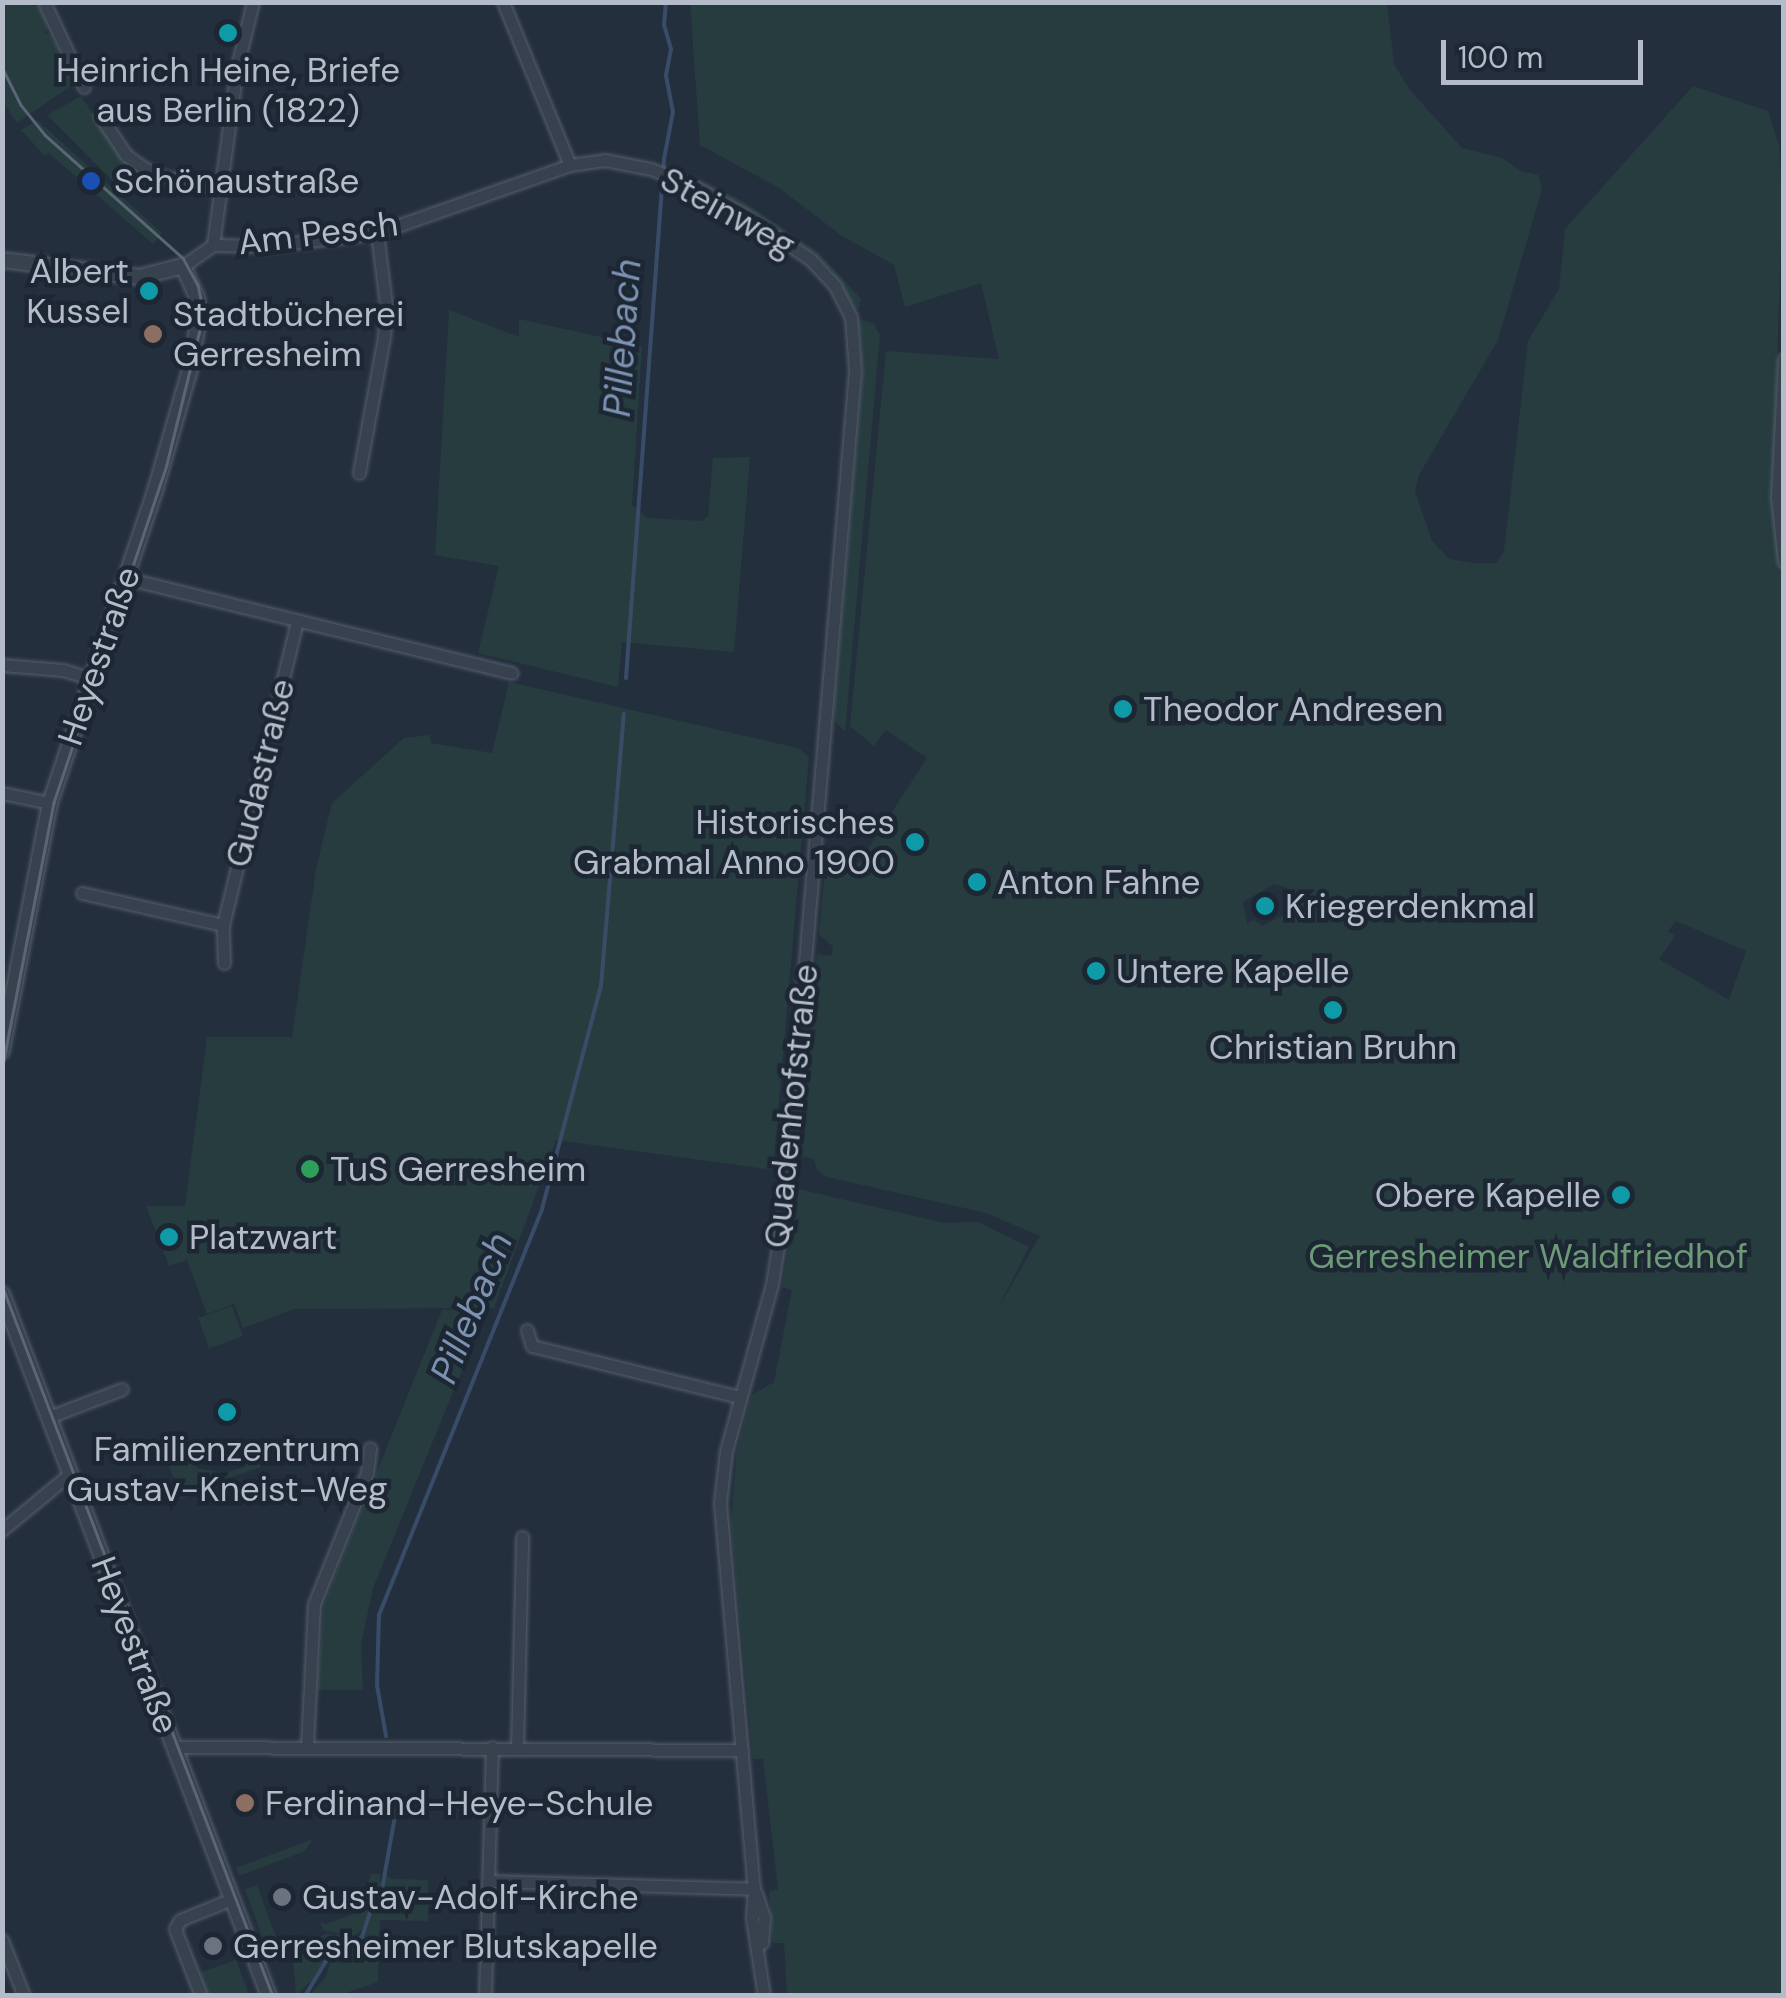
<!DOCTYPE html>
<meta charset="utf-8">
<style>
body{margin:0}
#map{position:relative;width:1786px;height:1998px;overflow:hidden;background:#242f3e;font-family:"DM Sans",sans-serif}
div>[style]{position:absolute}
.green>*{inset:0;background:#263c3f;transform-origin:0 0}
.stream>*{height:4px;margin:-2px;padding:0 2px;transform-origin:2px;border-radius:2px;background:#394c67}
.roads{filter:drop-shadow(0 0 2px #565f6c) drop-shadow(0 0 2px #565f6c)}
.minor>*{height:11px;margin:-5.5px;padding:0 5.5px;transform-origin:5.5px;border-radius:5.5px;background:#38414e}
.tertiary>*{height:14px;margin:-7px;padding:0 7px;transform-origin:7px;border-radius:7px;background:#38414e}
.tram>*{height:2.5px;margin:-1.25px;padding:0 1.25px;transform-origin:1.25px;border-radius:1.25px;background:#5a6575}
.dots>*{width:28px;height:28px;translate:-50% -50%;box-sizing:border-box;border:5px solid #1d2633;border-radius:50%}
span{translate:-50% -50%;white-space:nowrap;text-align:center;line-height:1.15;-webkit-text-stroke:9px #1d2633;paint-order:stroke}
.poi-label{font-size:35px;color:#b4bcc9}
.left{translate:0 -50%;text-align:left}
.right{translate:-100% -50%;text-align:right}
.street-label{font-size:35px;color:#b4bcc9}
.park-label{font-size:35px;color:#6b9a76}
.water-label{font-size:38px;color:#7c92b1;font-style:italic}
.frame{position:absolute;inset:0;border:5px solid #b4bcc9;pointer-events:none}
.scale{position:absolute;left:1441px;top:40px;width:202px;height:45px;box-sizing:border-box;border:5px solid #b4bcc9;border-top:0;padding-left:12px;font-size:30px;line-height:35px;white-space:nowrap;color:#b4bcc9;-webkit-text-stroke:8px #1d2633;paint-order:stroke}
</style>
<div id="map">
<div class="green">
<i style="clip-path:polygon(3px 3px,40px 6px,48px 28px,45px 33px,51px 35px,61px 55px,59px 61px,64px 61px,77px 82px,17px 123px,3px 102px)"></i>
<i style="clip-path:polygon(evenodd,690px 3px,1387px 3px,1394px 64px,1410px 90px,1462px 148px,1502px 158px,1521px 171px,1538px 175px,1542px 189px,1498px 340px,1419px 475px,1415px 491px,1432px 541px,1449px 559px,1474px 563px,1496px 563px,1504px 551px,1528px 341px,1559px 289px,1565px 229px,1693px 86px,1768px 111px,1779px 145px,1782px 205px,1774px 463px,1776px 541px,1784px 578px,1783px 1995px,787px 1995px,784px 1943px,773px 1943px,769px 1892px,778px 1889px,763px 1759px,753px 1759px,731px 1522px,737px 1449px,749px 1405px,752px 1395px,774px 1382px,792px 1290px,782px 1287px,798px 1189px,945px 1223px,978px 1222px,1029px 1247px,998px 1308px,1040px 1236px,986px 1213px,827px 1177px,817px 1170px,814px 1159px,800px 1156px,817px 954px,832px 956px,833px 947px,819px 934px,824px 879px,834px 867px,859px 863px,927px 758px,886px 730px,874px 746px,850px 726px,886px 351px,999px 359px,981px 283px,905px 307px,894px 265px,842px 236px,779px 188px,700px 145px,690px 3px,1274px 884px,1287px 888px,1293px 900px,1286px 903px,1285px 914px,1263px 926px,1254px 920px,1247px 924px,1243px 902px,1274px 884px,690px 3px,1676px 921px,1746px 951px,1729px 1000px,1659px 959px,1675px 936px,1668px 931px,1676px 921px)"></i>
<i style="clip-path:polygon(81px 96px,128px 164px,114px 182px,47px 115px)"></i>
<i style="clip-path:polygon(37px 120px,162px 233px,153px 244px,49px 153px,45px 156px,21px 130px)"></i>
<i style="clip-path:polygon(705px 182px,744px 202px,819px 253px,861px 299px,859px 308px,855px 309px,830px 269px,813px 253px)"></i>
<i style="clip-path:polygon(449px 310px,519px 337px,519px 319px,642px 346px,632px 505px,647px 518px,702px 521px,708px 516px,713px 458px,750px 457px,734px 652px,622px 642px,618px 687px,478px 653px,499px 566px,435px 555px)"></i>
<i style="clip-path:polygon(864px 320px,874px 324px,880px 335px,845px 732px,835px 721px,834px 710px,863px 372px,859px 321px)"></i>
<i style="clip-path:polygon(509px 682px,798px 748px,809px 757px,773px 1170px,556px 1140px,494px 1308px,294px 1309px,243px 1328px,234px 1304px,207px 1314px,187px 1260px,169px 1266px,146px 1206px,185px 1206px,207px 1037px,292px 1037px,316px 869px,332px 803px,404px 738px,430px 735px,431px 743px,492px 753px)"></i>
<i style="left:232px;top:1306px;width:32px;height:36px;rotate:70deg"></i>
<i style="clip-path:polygon(442px 1310px,486px 1311px,373px 1588px,361px 1644px,363px 1690px,317px 1690px,324px 1604px)"></i>
<i style="clip-path:polygon(248px 1450px,262px 1453px,261px 1467px,203px 1487px,205px 1493px,181px 1499px,167px 1461px,179px 1452px,198px 1468px,224px 1473px,245px 1467px,238px 1457px)"></i>
<i style="clip-path:polygon(313px 1839px,305px 1851px,239px 1876px,236px 1868px)"></i>
<i style="clip-path:polygon(371px 1874px,380px 1874px,381px 1886px,361px 1931px,332px 1950px,319px 1974px,296px 1995px,292px 1947px,326px 1934px,343px 1935px,323px 1930px,320px 1922px,326px 1924px,356px 1913px)"></i>
<i style="clip-path:polygon(385px 1874px,393px 1879px,428px 1880px,428px 1921px,380px 1920px,379px 1943px,363px 1943px,379px 1948px,378px 1982px,340px 1995px,310px 1995px,326px 1976px,332px 1956px,363px 1938px,371px 1913px,384px 1901px)"></i>
<i style="left:257px;top:1885px;width:64px;height:13px;rotate:70deg"></i>
<i style="clip-path:polygon(236px 1960px,249px 1995px,208px 1995px,199px 1973px)"></i>
</div>
<div class="stream">
<i style="left:626px;top:678px;width:520px;rotate:-85.81deg"></i>
<i style="left:664px;top:159px;width:48px;rotate:-79.2deg"></i>
<i style="left:673px;top:112px;width:38px;rotate:-101deg"></i>
<i style="left:666px;top:75px;width:26px;rotate:-79deg"></i>
<i style="left:671px;top:49px;width:25px;rotate:-106deg"></i>
<i style="left:664px;top:25px;width:23px;rotate:-85deg"></i>
<i style="left:386px;top:1736px;width:52px;rotate:-100deg"></i>
<i style="left:377px;top:1685px;width:70px;rotate:-88.4deg"></i>
<i style="left:379px;top:1615px;width:437px;rotate:-68.1deg"></i>
<i style="left:542px;top:1209px;width:231px;rotate:-75.2deg"></i>
<i style="left:601px;top:986px;width:273px;rotate:-85.2deg"></i>
<i style="left:305px;top:1996px;width:47px;rotate:-59deg"></i>
<i style="left:329px;top:1956px;width:38px;rotate:-30deg"></i>
<i style="left:362px;top:1937px;width:29px;rotate:-72deg"></i>
<i style="left:371px;top:1909px;width:12px;rotate:-42deg"></i>
<i style="left:380px;top:1901px;width:97px;rotate:-80deg"></i>
</div>
<div class="roads">
<div class="minor">
<i style="left:44px;top:2px;width:94px;rotate:64.8deg"></i>
<i style="left:503px;top:2px;width:176px;rotate:67.7deg"></i>
<i style="left:100px;top:116px;width:47px;rotate:56.3deg"></i>
<i style="left:126px;top:155px;width:19px;rotate:36deg"></i>
<i style="left:141px;top:166px;width:18px;rotate:29deg"></i>
<i style="left:157px;top:175px;width:63px;rotate:12.9deg"></i>
<i style="left:213px;top:245px;width:180px;rotate:-82.3deg"></i>
<i style="left:237px;top:67px;width:67px;rotate:-76.2deg"></i>
<i style="left:183px;top:266px;width:37px;rotate:-35deg"></i>
<i style="left:213px;top:245px;width:53px;rotate:1.1deg"></i>
<i style="left:266px;top:246px;width:112px;rotate:-6.7deg"></i>
<i style="left:377px;top:233px;width:205px;rotate:-19.4deg"></i>
<i style="left:570px;top:165px;width:35px;rotate:-8deg"></i>
<i style="left:605px;top:160px;width:47px;rotate:11.1deg"></i>
<i style="left:651px;top:169px;width:48px;rotate:21.8deg"></i>
<i style="left:696px;top:187px;width:54px;rotate:29.9deg"></i>
<i style="left:743px;top:214px;width:81px;rotate:33.9deg"></i>
<i style="left:810px;top:259px;width:37px;rotate:47deg"></i>
<i style="left:835px;top:286px;width:35px;rotate:63deg"></i>
<i style="left:851px;top:317px;width:54px;rotate:85.8deg"></i>
<i style="left:855px;top:371px;width:842px;rotate:94.84deg"></i>
<i style="left:784px;top:1210px;width:75px;rotate:99.2deg"></i>
<i style="left:772px;top:1284px;width:173px;rotate:105.4deg"></i>
<i style="left:726px;top:1451px;width:52px;rotate:96.6deg"></i>
<i style="left:720px;top:1503px;width:387px;rotate:85deg"></i>
<i style="left:754px;top:1889px;width:29px;rotate:94deg"></i>
<i style="left:752px;top:1918px;width:79px;rotate:81.3deg"></i>
<i style="left:1784px;top:359px;width:138px;rotate:92.9deg"></i>
<i style="left:1777px;top:497px;width:65px;rotate:83.9deg"></i>
<i style="left:359px;top:473px;width:138px;rotate:-79.6deg"></i>
<i style="left:384px;top:337px;width:32px;rotate:-86deg"></i>
<i style="left:386px;top:305px;width:73px;rotate:-97.1deg"></i>
<i style="left:125px;top:578px;width:398px;rotate:13.8deg"></i>
<i style="left:2px;top:665px;width:61px;rotate:4.7deg"></i>
<i style="left:63px;top:670px;width:28px;rotate:17deg"></i>
<i style="left:2px;top:793px;width:49px;rotate:11.8deg"></i>
<i style="left:82px;top:893px;width:145px;rotate:12.8deg"></i>
<i style="left:224px;top:963px;width:38px;rotate:-92deg"></i>
<i style="left:223px;top:925px;width:313px;rotate:-76.3deg"></i>
<i style="left:527px;top:1330px;width:17px;rotate:73deg"></i>
<i style="left:532px;top:1346px;width:214px;rotate:13.8deg"></i>
<i style="left:49px;top:1417px;width:78px;rotate:-21deg"></i>
<i style="left:2px;top:1530px;width:89px;rotate:-39.6deg"></i>
<i style="left:174px;top:1747px;width:568px;rotate:0.3deg"></i>
<i style="left:307px;top:1747px;width:143px;rotate:-87.2deg"></i>
<i style="left:314px;top:1604px;width:141px;rotate:-68deg"></i>
<i style="left:367px;top:1473px;width:25px;rotate:-83deg"></i>
<i style="left:517px;top:1748px;width:211px;rotate:-88.6deg"></i>
<i style="left:489px;top:1881px;width:265px;rotate:1.7deg"></i>
<i style="left:756px;top:1893px;width:25px;rotate:72deg"></i>
<i style="left:764px;top:1917px;width:26px;rotate:94deg"></i>
<i style="left:2px;top:1940px;width:60px;rotate:68.6deg"></i>
<i style="left:201px;top:1996px;width:72px;rotate:-111.2deg"></i>
<i style="left:175px;top:1929px;width:10px;rotate:-61deg"></i>
<i style="left:180px;top:1920px;width:56px;rotate:-22deg"></i>
<i style="left:485px;top:1996px;width:249px;rotate:-88.4deg"></i>
</div>
<div class="tertiary">
<i style="left:2px;top:260px;width:138px;rotate:7.1deg"></i>
<i style="left:139px;top:277px;width:45px;rotate:-14deg"></i>
<i style="left:183px;top:266px;width:35px;rotate:66deg"></i>
<i style="left:197px;top:298px;width:19px;rotate:84deg"></i>
<i style="left:199px;top:317px;width:50px;rotate:99.3deg"></i>
<i style="left:191px;top:366px;width:133px;rotate:106.1deg"></i>
<i style="left:154px;top:494px;width:326px;rotate:108.6deg"></i>
<i style="left:50px;top:803px;width:253px;rotate:101deg"></i>
<i style="left:2px;top:1294px;width:751px;rotate:69.18deg"></i>
</div>
</div>
<div class="tram">
<i style="left:2px;top:67px;width:42px;rotate:63.4deg"></i>
<i style="left:21px;top:105px;width:38px;rotate:51deg"></i>
<i style="left:45px;top:135px;width:185px;rotate:41.7deg"></i>
<i style="left:183px;top:258px;width:31px;rotate:61deg"></i>
<i style="left:198px;top:285px;width:30px;rotate:78deg"></i>
<i style="left:204px;top:314px;width:155px;rotate:103.8deg"></i>
<i style="left:167px;top:465px;width:356px;rotate:108.5deg"></i>
<i style="left:54px;top:803px;width:273px;rotate:101deg"></i>
<i style="left:2px;top:1285px;width:761px;rotate:69.14deg"></i>
</div>
<div class="dots">
<i style="left:228px;top:33px;background:#0f9aa8"></i>
<i style="left:91px;top:181px;background:#1a4fb4"></i>
<i style="left:149px;top:291px;background:#0f9aa8"></i>
<i style="left:153px;top:334px;background:#8d6e63"></i>
<i style="left:1123px;top:709px;background:#0f9aa8"></i>
<i style="left:915px;top:842px;background:#0f9aa8"></i>
<i style="left:977px;top:882px;background:#0f9aa8"></i>
<i style="left:1265px;top:906px;background:#0f9aa8"></i>
<i style="left:1096px;top:971px;background:#0f9aa8"></i>
<i style="left:1333px;top:1010px;background:#0f9aa8"></i>
<i style="left:310px;top:1169px;background:#2e9e5b"></i>
<i style="left:1621px;top:1195px;background:#0f9aa8"></i>
<i style="left:169px;top:1237px;background:#0f9aa8"></i>
<i style="left:227px;top:1412px;background:#0f9aa8"></i>
<i style="left:245px;top:1803px;background:#8d6e63"></i>
<i style="left:282px;top:1897px;background:#6b7280"></i>
<i style="left:213px;top:1946px;background:#6b7280"></i>
</div>
<div class="poi-label">
<span style="left:228px;top:90px">Heinrich Heine, Briefe<br>aus Berlin (1822)</span>
<span class="left" style="left:114px;top:181px">Schönaustraße</span>
<span class="right" style="left:129px;top:291px">Albert<br>Kussel</span>
<span class="left" style="left:173px;top:334px">Stadtbücherei<br>Gerresheim</span>
<span class="left" style="left:1143px;top:709px">Theodor Andresen</span>
<span class="right" style="left:895px;top:842px">Historisches<br>Grabmal Anno 1900</span>
<span class="left" style="left:997px;top:882px">Anton Fahne</span>
<span class="left" style="left:1285px;top:906px">Kriegerdenkmal</span>
<span class="left" style="left:1116px;top:971px">Untere Kapelle</span>
<span style="left:1333px;top:1047px">Christian Bruhn</span>
<span class="left" style="left:330px;top:1169px">TuS Gerresheim</span>
<span class="right" style="left:1601px;top:1195px">Obere Kapelle</span>
<span class="left" style="left:189px;top:1237px">Platzwart</span>
<span style="left:227px;top:1469px">Familienzentrum<br>Gustav-Kneist-Weg</span>
<span class="left" style="left:265px;top:1803px">Ferdinand-Heye-Schule</span>
<span class="left" style="left:302px;top:1897px">Gustav-Adolf-Kirche</span>
<span class="left" style="left:233px;top:1946px">Gerresheimer Blutskapelle</span>
</div>
<div class="street-label">
<span style="left:728px;top:212px;rotate:29deg">Steinweg</span>
<span style="left:318px;top:233px;rotate:-7deg">Am Pesch</span>
<span style="left:99px;top:656px;rotate:-71deg">Heyestraße</span>
<span style="left:260px;top:773px;rotate:-76deg">Gudastraße</span>
<span style="left:791px;top:1106px;rotate:-84deg">Quadenhofstraße</span>
<span style="left:135px;top:1645px;rotate:69deg">Heyestraße</span>
</div>
<div class="park-label">
<span style="left:1528px;top:1256px">Gerresheimer Waldfriedhof</span>
</div>
<div class="water-label">
<span style="left:623px;top:338px;rotate:-86deg">Pillebach</span>
<span style="left:472px;top:1308px;rotate:-68deg">Pillebach</span>
</div>
<div class="frame"></div>
<div class="scale">100 m</div>
</div>
